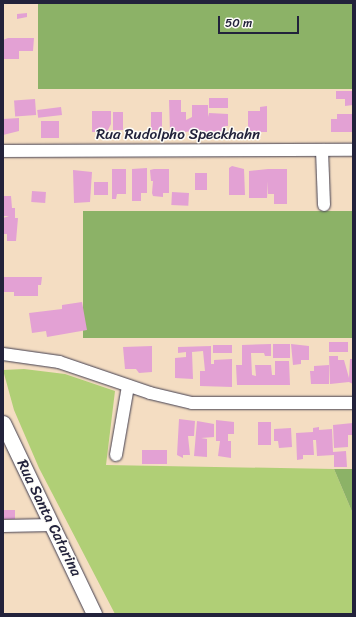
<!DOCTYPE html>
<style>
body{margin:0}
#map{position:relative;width:356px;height:617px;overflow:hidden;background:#f4ddc2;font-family:Sriracha,sans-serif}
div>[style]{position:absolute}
.green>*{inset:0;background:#b0cf76}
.forest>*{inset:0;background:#8cb267;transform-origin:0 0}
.building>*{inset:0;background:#e3a1d4;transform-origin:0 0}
.roads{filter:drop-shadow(0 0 1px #423e4f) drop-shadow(0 0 1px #423e4f)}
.minor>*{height:12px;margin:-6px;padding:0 6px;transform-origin:6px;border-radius:6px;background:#fff}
.major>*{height:15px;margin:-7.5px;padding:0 7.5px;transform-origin:7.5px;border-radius:7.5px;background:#fff}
span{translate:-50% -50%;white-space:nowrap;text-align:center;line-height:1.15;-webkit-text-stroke:3px #fdfcf7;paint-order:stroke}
.street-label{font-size:15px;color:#22223b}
.frame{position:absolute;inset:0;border:4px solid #22223b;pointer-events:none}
.scale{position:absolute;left:218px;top:16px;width:81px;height:18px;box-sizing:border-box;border:2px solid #22223b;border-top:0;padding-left:5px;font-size:12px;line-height:14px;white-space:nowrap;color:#22223b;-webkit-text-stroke:3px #fdfcf7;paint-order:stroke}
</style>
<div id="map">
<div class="green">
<i style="clip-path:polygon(24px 369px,65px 374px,115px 391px,106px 465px,334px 469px,353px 514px,353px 614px,115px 614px,39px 468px,14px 410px,3px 370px)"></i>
</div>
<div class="forest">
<i style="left:38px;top:3px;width:315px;height:86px"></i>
<i style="left:353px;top:211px;width:127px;height:270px;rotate:90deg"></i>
<i style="clip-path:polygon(334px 469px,353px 469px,353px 514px)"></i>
</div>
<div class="building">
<i style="clip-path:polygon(27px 13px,27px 17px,17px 19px,17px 14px)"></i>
<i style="clip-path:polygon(8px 38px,34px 38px,33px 51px,19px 51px,19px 59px,3px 59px,3px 40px)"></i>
<i style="clip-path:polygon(336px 91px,353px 91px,353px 105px,345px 106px,345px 99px,336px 99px)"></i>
<i style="left:209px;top:98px;width:19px;height:10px"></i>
<i style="left:35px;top:99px;width:16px;height:21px;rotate:86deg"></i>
<i style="clip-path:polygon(169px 100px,181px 100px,181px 112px,186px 112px,186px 120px,192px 117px,192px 105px,208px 105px,208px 117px,209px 113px,228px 114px,228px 126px,225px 126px,225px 134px,197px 133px,197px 131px,170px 133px)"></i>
<i style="clip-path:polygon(267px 106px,267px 132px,248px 132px,248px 111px,260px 111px,260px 107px)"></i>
<i style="left:61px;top:107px;width:8px;height:24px;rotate:83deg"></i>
<i style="clip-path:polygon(92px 111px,111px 111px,111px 124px,107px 132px,92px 132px)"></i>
<i style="left:113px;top:112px;width:10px;height:18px"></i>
<i style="left:151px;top:112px;width:11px;height:18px"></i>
<i style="clip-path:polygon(337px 114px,353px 114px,353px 132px,331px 132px,331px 119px,337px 119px)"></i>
<i style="clip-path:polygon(19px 118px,19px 131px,3px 135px,3px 119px)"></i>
<i style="left:41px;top:121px;width:18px;height:17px"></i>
<i style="clip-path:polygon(232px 166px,244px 169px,245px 195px,229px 195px,229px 168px)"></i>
<i style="clip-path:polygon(147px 168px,147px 193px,141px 193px,141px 201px,132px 201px,132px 169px)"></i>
<i style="clip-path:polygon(112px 169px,126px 169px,126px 194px,117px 194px,116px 199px,112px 199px)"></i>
<i style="clip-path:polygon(154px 169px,169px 169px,169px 193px,163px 193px,163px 197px,153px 196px,152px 193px,153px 181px,151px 181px,150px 170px)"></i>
<i style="clip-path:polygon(268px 169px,287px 169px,287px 204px,274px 204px,274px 194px,268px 194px,268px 181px,267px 198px,249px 198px,249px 171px)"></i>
<i style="clip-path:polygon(73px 170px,92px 172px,90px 202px,74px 203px)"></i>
<i style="left:195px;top:173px;width:12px;height:17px"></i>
<i style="left:94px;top:182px;width:14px;height:13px"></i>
<i style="left:32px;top:191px;width:14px;height:11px;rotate:4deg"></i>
<i style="left:172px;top:192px;width:17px;height:13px;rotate:3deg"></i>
<i style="clip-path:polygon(3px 196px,11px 196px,12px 208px,15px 208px,15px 218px,18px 218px,16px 241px,7px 241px,7px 234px,3px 234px,3px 218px,9px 216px,3px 216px)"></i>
<i style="clip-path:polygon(3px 277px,42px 277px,41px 285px,38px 285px,38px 296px,14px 296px,14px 292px,3px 292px)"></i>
<i style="clip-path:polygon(82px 302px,87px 330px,47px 337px,46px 331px,32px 333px,29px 313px,62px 309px,62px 305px)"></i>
<i style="left:348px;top:342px;width:10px;height:19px;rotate:90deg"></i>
<i style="clip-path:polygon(271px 344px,271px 356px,265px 356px,264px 353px,251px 353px,252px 375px,256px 376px,255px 365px,271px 365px,272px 375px,275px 375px,275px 361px,289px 361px,290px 385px,237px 385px,236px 365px,242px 365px,242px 345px)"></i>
<i style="left:273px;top:344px;width:17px;height:14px"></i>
<i style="clip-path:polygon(291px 344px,309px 346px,309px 360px,301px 360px,301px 364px,293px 365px)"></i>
<i style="left:232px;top:345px;width:8px;height:19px;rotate:90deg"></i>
<i style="clip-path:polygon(152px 346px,152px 372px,139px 373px,136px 369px,125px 369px,123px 347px)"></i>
<i style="clip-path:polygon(211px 346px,211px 364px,214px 364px,214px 360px,232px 359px,232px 387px,200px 386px,200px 371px,205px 371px,203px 351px,192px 352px,193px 379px,175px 378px,175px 358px,186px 357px,186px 352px,178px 353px,178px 347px)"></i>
<i style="clip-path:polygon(329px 356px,338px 356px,338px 360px,344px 360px,349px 378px,350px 359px,353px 359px,353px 384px,349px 382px,330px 384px)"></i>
<i style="clip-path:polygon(329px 365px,329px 384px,311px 384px,310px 371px,314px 371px,314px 366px)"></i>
<i style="clip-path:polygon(179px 419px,195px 421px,194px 436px,188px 436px,190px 455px,183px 455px,183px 458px,177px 455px)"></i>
<i style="clip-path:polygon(216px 420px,234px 422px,234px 434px,228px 434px,228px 441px,231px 441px,231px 458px,218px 456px,220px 441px,216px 441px)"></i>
<i style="clip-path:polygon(197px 421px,214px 424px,214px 437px,201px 438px,207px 439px,207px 457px,194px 456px)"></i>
<i style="left:258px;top:422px;width:13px;height:23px"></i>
<i style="clip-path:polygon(353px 423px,353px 440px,352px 435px,348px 435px,348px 447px,334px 448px,333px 425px)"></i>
<i style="clip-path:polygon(319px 427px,319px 430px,332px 429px,333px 452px,346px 451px,347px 467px,334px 467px,334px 455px,317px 456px,316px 440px,313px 440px,314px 455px,303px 455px,303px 459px,297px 460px,296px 433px,313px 432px,313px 428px)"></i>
<i style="clip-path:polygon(291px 428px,292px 447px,279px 448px,278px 441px,274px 441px,274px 429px)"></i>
<i style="left:167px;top:450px;width:14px;height:25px;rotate:90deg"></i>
<i style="left:3px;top:510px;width:12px;height:9px"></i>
</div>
<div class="roads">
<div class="minor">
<i style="left:322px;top:150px;width:55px;rotate:87.9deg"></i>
<i style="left:3px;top:151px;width:350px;rotate:-0.2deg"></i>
<i style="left:3px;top:354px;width:57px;rotate:8.1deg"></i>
<i style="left:59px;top:362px;width:96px;rotate:18.8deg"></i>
<i style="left:150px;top:393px;width:43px;rotate:13.4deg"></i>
<i style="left:192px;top:403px;width:161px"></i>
<i style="left:116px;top:455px;width:70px;rotate:-80.1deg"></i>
<i style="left:3px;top:526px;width:49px;rotate:-1.2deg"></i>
</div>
<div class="major">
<i style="left:3px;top:423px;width:212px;rotate:64.5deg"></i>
</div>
</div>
<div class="street-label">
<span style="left:178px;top:135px">Rua Rudolpho Speckhahn</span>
<span style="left:49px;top:518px;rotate:64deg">Rua Santa Catarina</span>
</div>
<div class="frame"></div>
<div class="scale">50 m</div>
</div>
